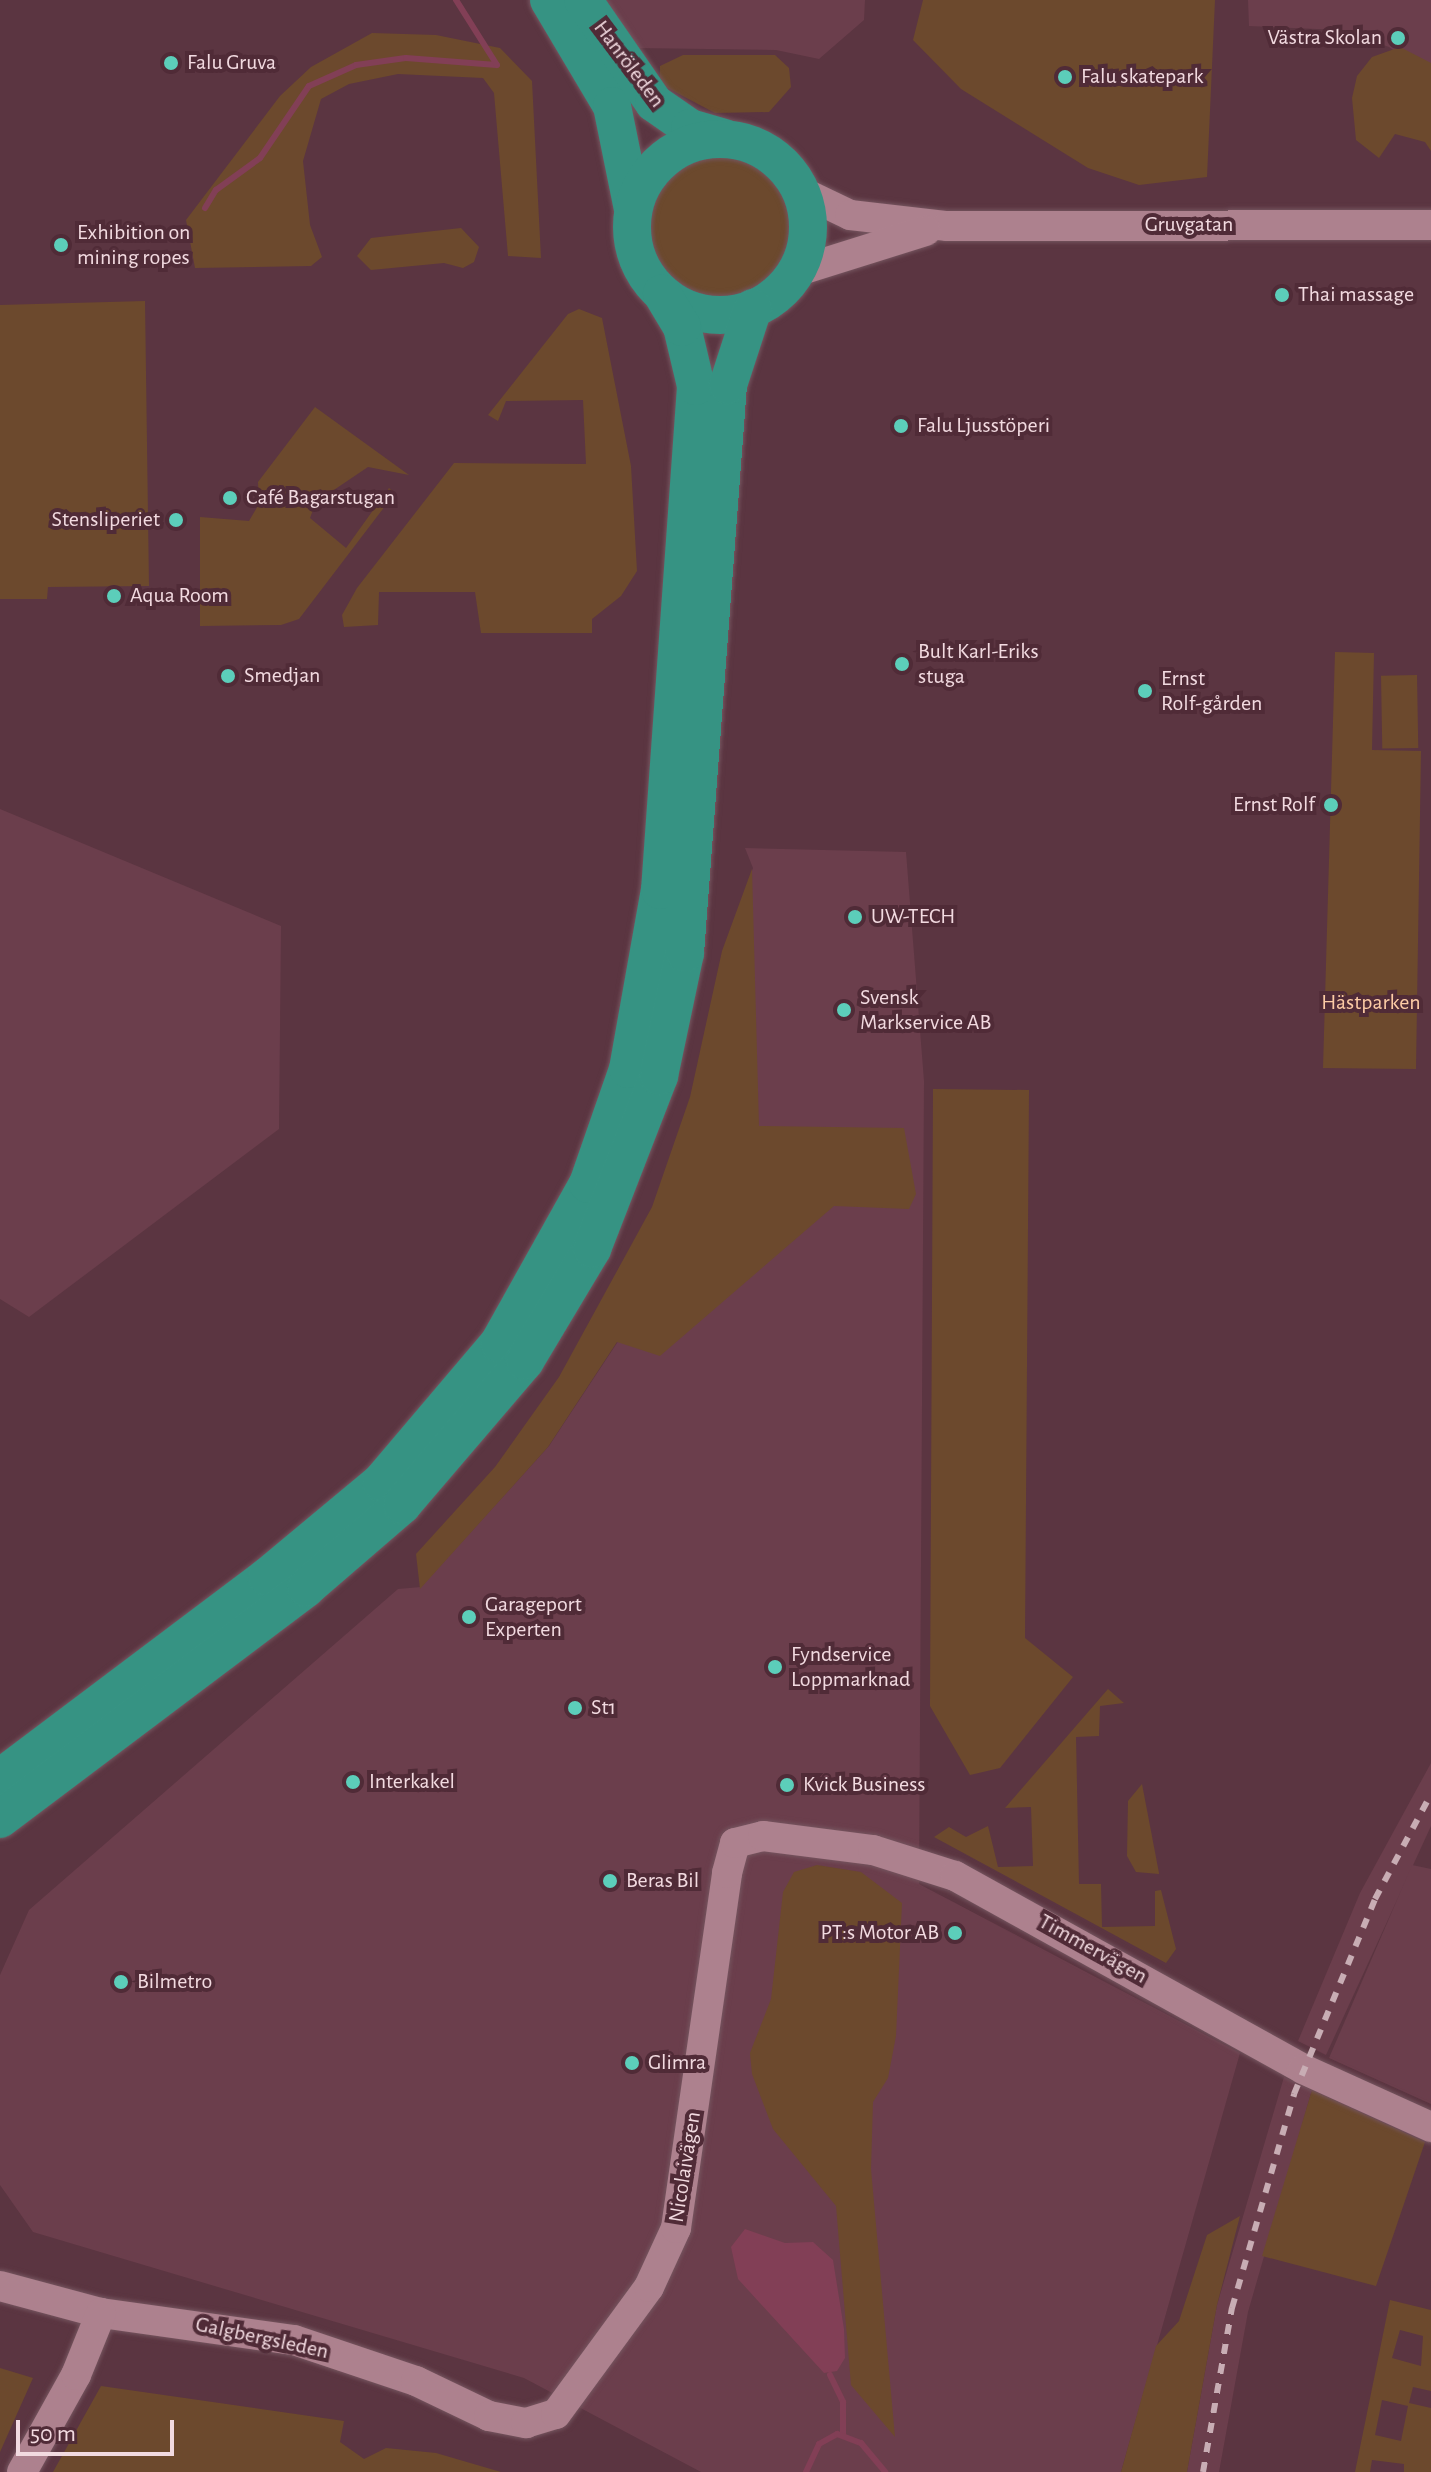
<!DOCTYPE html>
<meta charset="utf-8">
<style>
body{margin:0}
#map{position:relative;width:1431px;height:2472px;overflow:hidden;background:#5b3541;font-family:"Alegreya Sans",sans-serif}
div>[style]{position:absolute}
.built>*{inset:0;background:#6b3e4c}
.green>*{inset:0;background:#6c492d;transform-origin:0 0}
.round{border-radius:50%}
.water>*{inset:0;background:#823f56}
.stream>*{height:6px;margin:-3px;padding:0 3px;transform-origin:3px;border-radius:3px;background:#823f56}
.roads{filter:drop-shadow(0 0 2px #75555f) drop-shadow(0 0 2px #75555f)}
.secondary>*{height:30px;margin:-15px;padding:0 15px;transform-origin:15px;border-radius:15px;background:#ad818e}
.highway>*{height:38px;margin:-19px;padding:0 19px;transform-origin:19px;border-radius:19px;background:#369383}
.highway>.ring{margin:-19px;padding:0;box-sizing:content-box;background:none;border:38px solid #369383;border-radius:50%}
.rail>*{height:6px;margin-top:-3px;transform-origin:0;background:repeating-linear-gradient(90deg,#c8adb4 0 10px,transparent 0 20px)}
.dots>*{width:22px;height:22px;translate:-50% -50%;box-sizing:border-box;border:4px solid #502b37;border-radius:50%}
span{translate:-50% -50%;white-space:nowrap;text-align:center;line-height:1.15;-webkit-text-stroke:8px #502b37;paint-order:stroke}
.poi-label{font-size:22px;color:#f2dae0}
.right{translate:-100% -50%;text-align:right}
.left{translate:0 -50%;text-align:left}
.street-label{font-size:22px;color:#f2dae0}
.park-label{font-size:22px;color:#fdcca6}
.scale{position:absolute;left:16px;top:2420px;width:158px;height:36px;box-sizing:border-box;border:4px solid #f2dae0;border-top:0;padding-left:10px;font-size:24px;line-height:28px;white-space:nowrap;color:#f2dae0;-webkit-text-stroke:6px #502b37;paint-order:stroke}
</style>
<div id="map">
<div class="built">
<i style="clip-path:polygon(605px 0,865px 0,864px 20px,819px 59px,776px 50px,635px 48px)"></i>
<i style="clip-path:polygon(1248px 0,1431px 0,1431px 76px,1389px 47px,1340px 30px,1249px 26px)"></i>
<i style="clip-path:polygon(0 809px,281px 926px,279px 1129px,29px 1317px,0 1299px)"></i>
<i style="clip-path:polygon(745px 848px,906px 852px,924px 1081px,919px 1884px,1240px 2053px,1121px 2472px,701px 2472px,524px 2378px,33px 2232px,0 2185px,0 1975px,29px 1910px,398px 1589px,421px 1587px,549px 1446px,619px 1340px,691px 1096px,724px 950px,753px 868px)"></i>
<i style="clip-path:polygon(1431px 1763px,1431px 1826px,1326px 2055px,1298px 2041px,1360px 1893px)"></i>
<i style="clip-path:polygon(1412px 1865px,1431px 1869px,1431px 2104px,1329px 2058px)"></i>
<i style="clip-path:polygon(1284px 2077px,1312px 2090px,1248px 2312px,1219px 2472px,1187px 2472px,1217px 2305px)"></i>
</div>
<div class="green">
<i style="clip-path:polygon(923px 0,1215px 0,1207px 177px,1139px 185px,1088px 168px,961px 89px,913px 40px)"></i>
<i style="clip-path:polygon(372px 33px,436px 35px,500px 48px,532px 81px,541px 258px,508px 256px,494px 93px,483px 78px,398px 74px,349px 84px,321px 99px,303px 161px,310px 225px,322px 257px,311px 266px,195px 268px,186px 220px,280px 96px,311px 67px)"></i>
<i style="clip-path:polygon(1400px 47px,1431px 63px,1431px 151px,1425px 142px,1395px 134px,1379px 158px,1356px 140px,1352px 98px,1357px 76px,1372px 57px)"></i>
<i style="clip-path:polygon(683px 55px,775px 55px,789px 68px,791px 87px,769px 112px,715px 113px,660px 84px,660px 66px)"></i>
<i class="round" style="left:647px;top:154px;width:144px;height:144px"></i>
<i style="clip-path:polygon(461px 228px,479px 247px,474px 262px,463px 268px,444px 263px,371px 270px,357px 256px,371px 238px)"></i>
<i style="clip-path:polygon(145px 301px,149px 586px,48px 587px,47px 599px,0 599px,0 305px)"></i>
<i style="clip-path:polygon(579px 309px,602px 318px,631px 466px,637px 571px,621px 596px,592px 619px,592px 633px,481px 633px,475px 592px,379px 592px,378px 625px,344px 627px,342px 615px,357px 588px,454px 463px,586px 464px,583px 400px,506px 401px,498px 421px,488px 415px,568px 314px)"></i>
<i style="clip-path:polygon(315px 407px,409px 475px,368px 467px,316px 502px,310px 518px,346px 548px,389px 488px,395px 493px,299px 619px,281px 625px,200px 626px,200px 517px,249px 521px,259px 504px,258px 482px)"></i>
<i style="clip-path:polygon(1335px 652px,1374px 653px,1372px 750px,1421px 751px,1416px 1069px,1323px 1068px)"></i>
<i style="left:1417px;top:675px;width:73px;height:36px;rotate:89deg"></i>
<i style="clip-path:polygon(752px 869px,759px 1126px,904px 1128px,916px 1194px,909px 1209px,834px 1206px,660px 1356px,617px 1342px,548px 1447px,420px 1589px,416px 1554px,495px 1467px,559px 1377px,652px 1207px,690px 1097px,722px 951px)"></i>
<i style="clip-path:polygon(933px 1089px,1029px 1090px,1025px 1638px,1073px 1677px,1000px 1768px,970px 1775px,930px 1706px)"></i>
<i style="clip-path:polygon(1108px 1689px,1124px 1703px,1100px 1706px,1099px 1736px,1076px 1737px,1079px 1884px,1101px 1884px,1102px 1927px,1155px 1926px,1155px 1891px,1161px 1890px,1176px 1949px,1166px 1963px,934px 1837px,949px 1827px,966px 1837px,988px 1826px,998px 1867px,1033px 1866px,1031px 1807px,1005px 1808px)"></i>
<i style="clip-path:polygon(1142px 1784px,1159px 1873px,1159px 1874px,1136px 1872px,1127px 1856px,1128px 1801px)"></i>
<i style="clip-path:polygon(817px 1865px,861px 1872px,902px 1903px,896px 2036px,888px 2078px,873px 2102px,871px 2169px,895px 2437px,851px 2385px,836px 2206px,773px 2129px,752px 2074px,750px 2053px,771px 1999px,783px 1892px,794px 1872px)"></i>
<i style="clip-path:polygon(1312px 2090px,1425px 2142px,1376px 2286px,1262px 2256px)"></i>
<i style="clip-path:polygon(1240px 2216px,1217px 2305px,1187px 2472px,1121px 2472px,1156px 2346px,1179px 2321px,1207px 2235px)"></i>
<i style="clip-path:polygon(evenodd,1390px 2300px,1431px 2310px,1431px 2391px,1413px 2387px,1409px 2403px,1431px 2408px,1431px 2472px,1404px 2472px,1404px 2464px,1372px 2460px,1370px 2472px,1355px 2472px,1390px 2300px,1400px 2330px,1423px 2336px,1421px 2366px,1392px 2358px,1400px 2330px,1390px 2300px,1382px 2400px,1408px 2406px,1401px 2441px,1375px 2435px,1382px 2400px)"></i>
<i style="clip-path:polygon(0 2368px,33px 2378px,0 2452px)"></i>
<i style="clip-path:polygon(101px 2386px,344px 2421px,340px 2442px,364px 2459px,386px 2448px,436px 2453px,501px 2472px,53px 2472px)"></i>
</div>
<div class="water">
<i style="clip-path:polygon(745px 2229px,785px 2243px,813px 2242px,833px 2260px,844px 2329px,845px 2358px,837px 2371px,824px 2373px,738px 2279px,731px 2247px)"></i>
</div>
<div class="stream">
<i style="left:205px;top:208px;width:21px;rotate:-59deg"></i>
<i style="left:216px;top:190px;width:54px;rotate:-36deg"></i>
<i style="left:260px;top:158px;width:87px;rotate:-55.8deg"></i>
<i style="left:309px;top:86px;width:51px;rotate:-24.1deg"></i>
<i style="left:356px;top:65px;width:50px;rotate:-8deg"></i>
<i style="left:406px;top:58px;width:91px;rotate:4.4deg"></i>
<i style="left:497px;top:65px;width:77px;rotate:-122.2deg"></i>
<i style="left:830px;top:2375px;width:30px;rotate:64deg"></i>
<i style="left:843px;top:2402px;width:32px;rotate:90deg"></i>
<i style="left:806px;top:2472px;width:31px;rotate:-65deg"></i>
<i style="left:819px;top:2444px;width:21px;rotate:-29deg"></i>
<i style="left:837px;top:2434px;width:26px;rotate:21deg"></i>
<i style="left:861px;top:2443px;width:38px;rotate:50deg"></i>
</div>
<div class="roads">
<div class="secondary">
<i style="left:800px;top:191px;width:55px;rotate:25.6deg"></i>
<i style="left:850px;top:215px;width:98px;rotate:6.5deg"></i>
<i style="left:947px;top:226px;width:484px;rotate:-0.1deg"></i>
<i style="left:795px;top:272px;width:137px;rotate:-17.4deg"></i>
<i style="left:0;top:2286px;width:105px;rotate:15deg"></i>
<i style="left:101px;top:2313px;width:195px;rotate:8deg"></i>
<i style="left:294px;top:2340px;width:129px;rotate:18.6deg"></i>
<i style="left:416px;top:2381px;width:81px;rotate:25.6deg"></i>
<i style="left:489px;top:2416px;width:38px;rotate:11deg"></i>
<i style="left:526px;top:2423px;width:31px;rotate:-17deg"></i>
<i style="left:556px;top:2414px;width:157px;rotate:-53.8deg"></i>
<i style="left:649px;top:2287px;width:65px;rotate:-65.4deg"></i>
<i style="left:676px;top:2228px;width:359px;rotate:-81.8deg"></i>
<i style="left:727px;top:1873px;width:31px;rotate:-75deg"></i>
<i style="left:735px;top:1843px;width:29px;rotate:-14deg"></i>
<i style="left:763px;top:1836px;width:111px;rotate:7.3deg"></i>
<i style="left:873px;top:1850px;width:86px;rotate:17.6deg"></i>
<i style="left:955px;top:1876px;width:398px;rotate:29deg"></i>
<i style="left:1303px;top:2069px;width:141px;rotate:24.4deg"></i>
<i style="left:22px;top:2472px;width:111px;rotate:-60.9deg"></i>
<i style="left:76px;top:2375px;width:67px;rotate:-68deg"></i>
</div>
<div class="highway">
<i style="left:549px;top:0;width:123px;rotate:59.3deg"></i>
<i style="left:612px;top:106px;width:105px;rotate:78.5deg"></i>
<i style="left:583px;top:0;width:125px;rotate:55.4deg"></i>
<i style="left:654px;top:103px;width:44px;rotate:34.8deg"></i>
<i style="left:690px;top:128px;width:35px;rotate:16deg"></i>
<i class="ring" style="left:632px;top:139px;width:138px;height:138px"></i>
<i style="left:0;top:1778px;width:334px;rotate:-37deg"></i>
<i style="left:267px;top:1577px;width:148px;rotate:-39.8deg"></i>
<i style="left:381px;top:1482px;width:182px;rotate:-49.7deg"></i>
<i style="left:499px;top:1343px;width:182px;rotate:-60.8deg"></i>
<i style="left:588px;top:1184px;width:122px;rotate:-70.8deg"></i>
<i style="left:628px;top:1069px;width:182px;rotate:-79.9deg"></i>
<i style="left:660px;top:890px;width:505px;rotate:-85.91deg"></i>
<i style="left:696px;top:386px;width:61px;rotate:-103.3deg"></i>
<i style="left:682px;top:327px;width:39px;rotate:-121deg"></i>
<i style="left:0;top:1819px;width:383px;rotate:-37deg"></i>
<i style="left:306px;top:1588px;width:127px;rotate:-40.8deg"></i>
<i style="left:402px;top:1505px;width:189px;rotate:-49.5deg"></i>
<i style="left:525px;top:1361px;width:131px;rotate:-59.1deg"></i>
<i style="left:592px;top:1249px;width:186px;rotate:-68.8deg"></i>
<i style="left:659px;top:1076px;width:126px;rotate:-78.1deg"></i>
<i style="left:685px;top:953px;width:570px;rotate:-85.67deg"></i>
<i style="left:728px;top:385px;width:81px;rotate:-72deg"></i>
</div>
</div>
<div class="rail">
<i style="left:1203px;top:2472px;width:167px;rotate:-80deg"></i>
<i style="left:1232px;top:2308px;width:223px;rotate:-73.8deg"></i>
<i style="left:1294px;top:2094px;width:211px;rotate:-67.4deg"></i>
<i style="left:1375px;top:1899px;width:119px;rotate:-61.9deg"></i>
</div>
<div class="dots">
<i style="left:1398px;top:38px;background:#5cceba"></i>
<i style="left:171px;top:63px;background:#5cceba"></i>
<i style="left:1065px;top:77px;background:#5cceba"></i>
<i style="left:61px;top:245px;background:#5cceba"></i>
<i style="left:1282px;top:295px;background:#5cceba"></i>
<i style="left:901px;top:426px;background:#5cceba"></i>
<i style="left:230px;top:498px;background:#5cceba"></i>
<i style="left:176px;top:520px;background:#5cceba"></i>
<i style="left:114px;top:596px;background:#5cceba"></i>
<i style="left:902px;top:664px;background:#5cceba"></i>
<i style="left:228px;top:676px;background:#5cceba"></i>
<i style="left:1145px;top:691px;background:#5cceba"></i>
<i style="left:1331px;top:805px;background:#5cceba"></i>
<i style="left:855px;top:917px;background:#5cceba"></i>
<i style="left:844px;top:1010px;background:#5cceba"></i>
<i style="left:469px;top:1617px;background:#5cceba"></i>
<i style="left:775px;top:1667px;background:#5cceba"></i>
<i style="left:575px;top:1708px;background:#5cceba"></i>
<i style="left:353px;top:1782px;background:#5cceba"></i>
<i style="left:787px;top:1785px;background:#5cceba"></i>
<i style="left:610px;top:1881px;background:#5cceba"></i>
<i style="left:955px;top:1933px;background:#5cceba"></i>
<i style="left:121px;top:1982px;background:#5cceba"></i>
<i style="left:632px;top:2063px;background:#5cceba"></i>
</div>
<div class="poi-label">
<span class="right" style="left:1382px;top:38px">Västra Skolan</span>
<span class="left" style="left:187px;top:63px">Falu Gruva</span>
<span class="left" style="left:1081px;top:77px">Falu skatepark</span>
<span class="left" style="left:77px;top:245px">Exhibition on<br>mining ropes</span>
<span class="left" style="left:1298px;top:295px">Thai massage</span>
<span class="left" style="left:917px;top:426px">Falu Ljusstöperi</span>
<span class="left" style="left:246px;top:498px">Café Bagarstugan</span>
<span class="right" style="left:160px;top:520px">Stensliperiet</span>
<span class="left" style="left:130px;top:596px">Aqua Room</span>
<span class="left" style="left:918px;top:664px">Bult Karl-Eriks<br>stuga</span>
<span class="left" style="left:244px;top:676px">Smedjan</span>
<span class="left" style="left:1161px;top:691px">Ernst<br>Rolf-gården</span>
<span class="right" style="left:1315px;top:805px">Ernst Rolf</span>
<span class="left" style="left:871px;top:917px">UW-TECH</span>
<span class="left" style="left:860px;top:1010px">Svensk<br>Markservice AB</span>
<span class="left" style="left:485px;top:1617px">Garageport<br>Experten</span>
<span class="left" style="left:791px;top:1667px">Fyndservice<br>Loppmarknad</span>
<span class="left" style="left:591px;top:1708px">St1</span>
<span class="left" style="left:369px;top:1782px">Interkakel</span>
<span class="left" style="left:803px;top:1785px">Kvick Business</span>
<span class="left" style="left:626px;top:1881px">Beras Bil</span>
<span class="right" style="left:939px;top:1933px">PT:s Motor AB</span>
<span class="left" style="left:137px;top:1982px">Bilmetro</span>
<span class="left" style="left:648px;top:2063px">Glimra</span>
</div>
<div class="street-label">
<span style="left:629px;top:64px;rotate:53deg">Hanröleden</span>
<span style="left:1189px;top:225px">Gruvgatan</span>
<span style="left:1093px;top:1949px;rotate:29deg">Timmervägen</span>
<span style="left:685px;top:2167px;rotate:-81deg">Nicolaivägen</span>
<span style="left:262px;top:2338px;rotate:12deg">Galgbergsleden</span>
</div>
<div class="park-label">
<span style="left:1371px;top:1003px">Hästparken</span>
</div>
<div class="scale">50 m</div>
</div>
